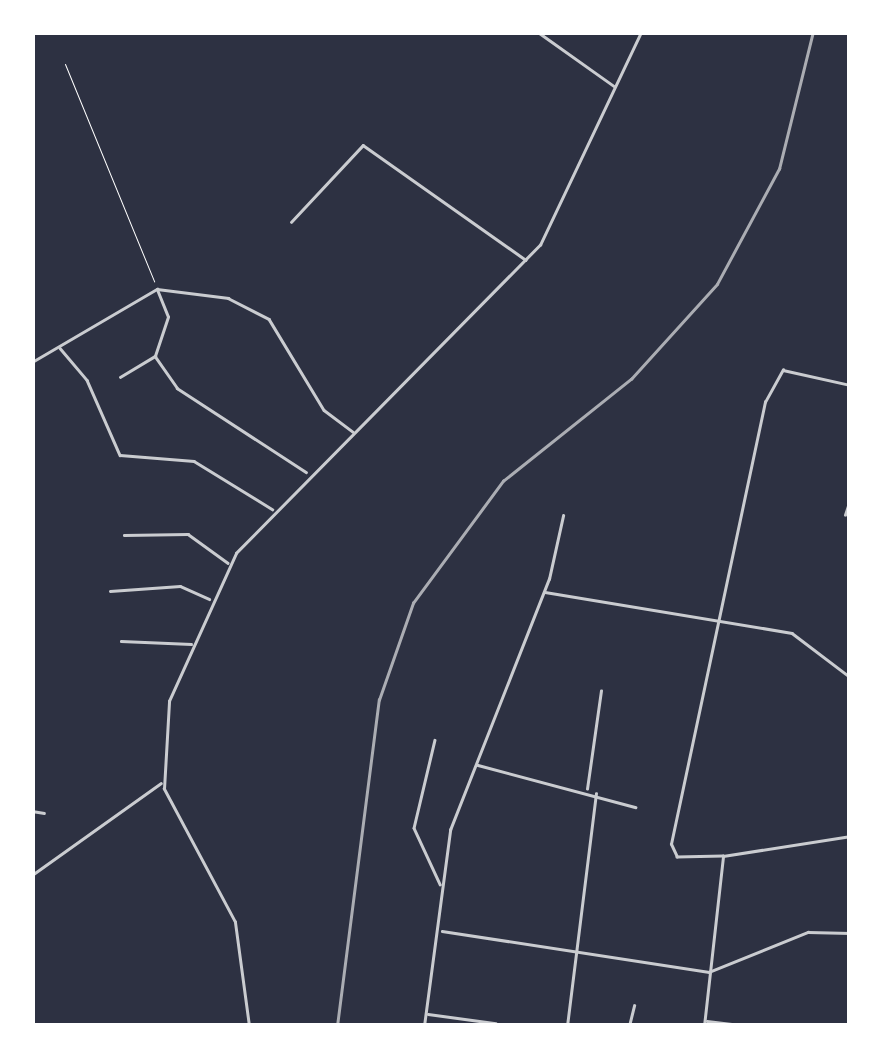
<!DOCTYPE html>
<style>
body{margin:0}
#map{position:relative;width:882px;height:1058px;overflow:hidden;background:#2d3142;font-family:"Golos Text",sans-serif}
div>[style]{position:absolute}
.path>*{height:1px;margin:-0.5px;padding:0 0.5px;transform-origin:0.5px;border-radius:0.5px;background:#fff}
.minor>*{height:2.5px;margin:-1.25px;padding:0 1.25px;transform-origin:1.25px;border-radius:1.25px;background:#caccd0}
.rail>*{height:2.5px;margin:-1.25px;padding:0 1.25px;transform-origin:1.25px;border-radius:1.25px;background:#abadb3}
span{translate:-50% -50%;white-space:nowrap;text-align:center;line-height:1.15;-webkit-text-stroke:9px #fff;paint-order:stroke}
.frame{position:absolute;inset:0;border:35px solid #fff;pointer-events:none}
</style>
<div id="map">
<div class="path">
<i style="left:65px;top:64px;width:235px;rotate:67.7deg"></i>
</div>
<div class="minor">
<i style="left:538px;top:32px;width:93px;rotate:35.4deg"></i>
<i style="left:291px;top:222px;width:105px;rotate:-46.9deg"></i>
<i style="left:363px;top:145px;width:199px;rotate:35.2deg"></i>
<i style="left:60px;top:348px;width:42px;rotate:49.8deg"></i>
<i style="left:87px;top:380px;width:82px;rotate:66.3deg"></i>
<i style="left:120px;top:455px;width:74px;rotate:4.6deg"></i>
<i style="left:194px;top:461px;width:92px;rotate:31.6deg"></i>
<i style="left:155px;top:356px;width:39px;rotate:55deg"></i>
<i style="left:177px;top:388px;width:154px;rotate:33.1deg"></i>
<i style="left:32px;top:362px;width:145px;rotate:-30.3deg"></i>
<i style="left:157px;top:289px;width:72px;rotate:7.2deg"></i>
<i style="left:228px;top:298px;width:46px;rotate:27.1deg"></i>
<i style="left:269px;top:319px;width:106px;rotate:58.9deg"></i>
<i style="left:324px;top:410px;width:36px;rotate:37deg"></i>
<i style="left:120px;top:377px;width:41px;rotate:-31deg"></i>
<i style="left:155px;top:356px;width:41px;rotate:-71.6deg"></i>
<i style="left:168px;top:317px;width:29px;rotate:-112deg"></i>
<i style="left:845px;top:515px;width:16px;rotate:-72deg"></i>
<i style="left:124px;top:535px;width:64px;rotate:-0.9deg"></i>
<i style="left:188px;top:534px;width:49px;rotate:35.9deg"></i>
<i style="left:110px;top:591px;width:70px;rotate:-4.1deg"></i>
<i style="left:180px;top:586px;width:32px;rotate:24deg"></i>
<i style="left:545px;top:592px;width:250px;rotate:9.4deg"></i>
<i style="left:792px;top:633px;width:73px;rotate:37.2deg"></i>
<i style="left:121px;top:641px;width:70px;rotate:2.5deg"></i>
<i style="left:435px;top:740px;width:90px;rotate:103.4deg"></i>
<i style="left:414px;top:828px;width:62px;rotate:65.1deg"></i>
<i style="left:478px;top:765px;width:163px;rotate:15deg"></i>
<i style="left:587px;top:789px;width:99px;rotate:-81.9deg"></i>
<i style="left:32px;top:811px;width:12px;rotate:9deg"></i>
<i style="left:723px;top:856px;width:46px;rotate:178.8deg"></i>
<i style="left:677px;top:857px;width:14px;rotate:-115deg"></i>
<i style="left:671px;top:844px;width:452px;rotate:-78deg"></i>
<i style="left:765px;top:402px;width:37px;rotate:-61deg"></i>
<i style="left:783px;top:370px;width:69px;rotate:12.6deg"></i>
<i style="left:32px;top:875px;width:158px;rotate:-35.5deg"></i>
<i style="left:442px;top:931px;width:270px;rotate:8.7deg"></i>
<i style="left:709px;top:972px;width:107px;rotate:-22deg"></i>
<i style="left:808px;top:932px;width:42px;rotate:1.4deg"></i>
<i style="left:428px;top:1014px;width:68px;rotate:7.7deg"></i>
<i style="left:707px;top:1021px;width:39px;rotate:7deg"></i>
<i style="left:249px;top:1026px;width:105px;rotate:-97.7deg"></i>
<i style="left:235px;top:922px;width:151px;rotate:-118.1deg"></i>
<i style="left:164px;top:789px;width:88px;rotate:-86.7deg"></i>
<i style="left:169px;top:701px;width:162px;rotate:-65.6deg"></i>
<i style="left:236px;top:553px;width:433px;rotate:-45.4deg"></i>
<i style="left:540px;top:245px;width:236px;rotate:-64.6deg"></i>
<i style="left:424px;top:1026px;width:198px;rotate:-82.4deg"></i>
<i style="left:450px;top:830px;width:270px;rotate:-68.5deg"></i>
<i style="left:549px;top:579px;width:65px;rotate:-77.5deg"></i>
<i style="left:495px;top:1026px;width:21px"></i>
<i style="left:567px;top:1026px;width:234px;rotate:-82.9deg"></i>
<i style="left:629px;top:1026px;width:21px;rotate:-76deg"></i>
<i style="left:704px;top:1026px;width:171px;rotate:-83.6deg"></i>
<i style="left:723px;top:856px;width:129px;rotate:-8.9deg"></i>
</div>
<div class="rail">
<i style="left:337px;top:1026px;width:329px;rotate:-82.7deg"></i>
<i style="left:379px;top:700px;width:103px;rotate:-70.7deg"></i>
<i style="left:413px;top:603px;width:152px;rotate:-53.6deg"></i>
<i style="left:503px;top:481px;width:164px;rotate:-38.6deg"></i>
<i style="left:631px;top:379px;width:128px;rotate:-47.8deg"></i>
<i style="left:717px;top:284px;width:131px;rotate:-61.7deg"></i>
<i style="left:779px;top:169px;width:141px;rotate:-76.1deg"></i>
</div>
<div class="frame"></div>
</div>
